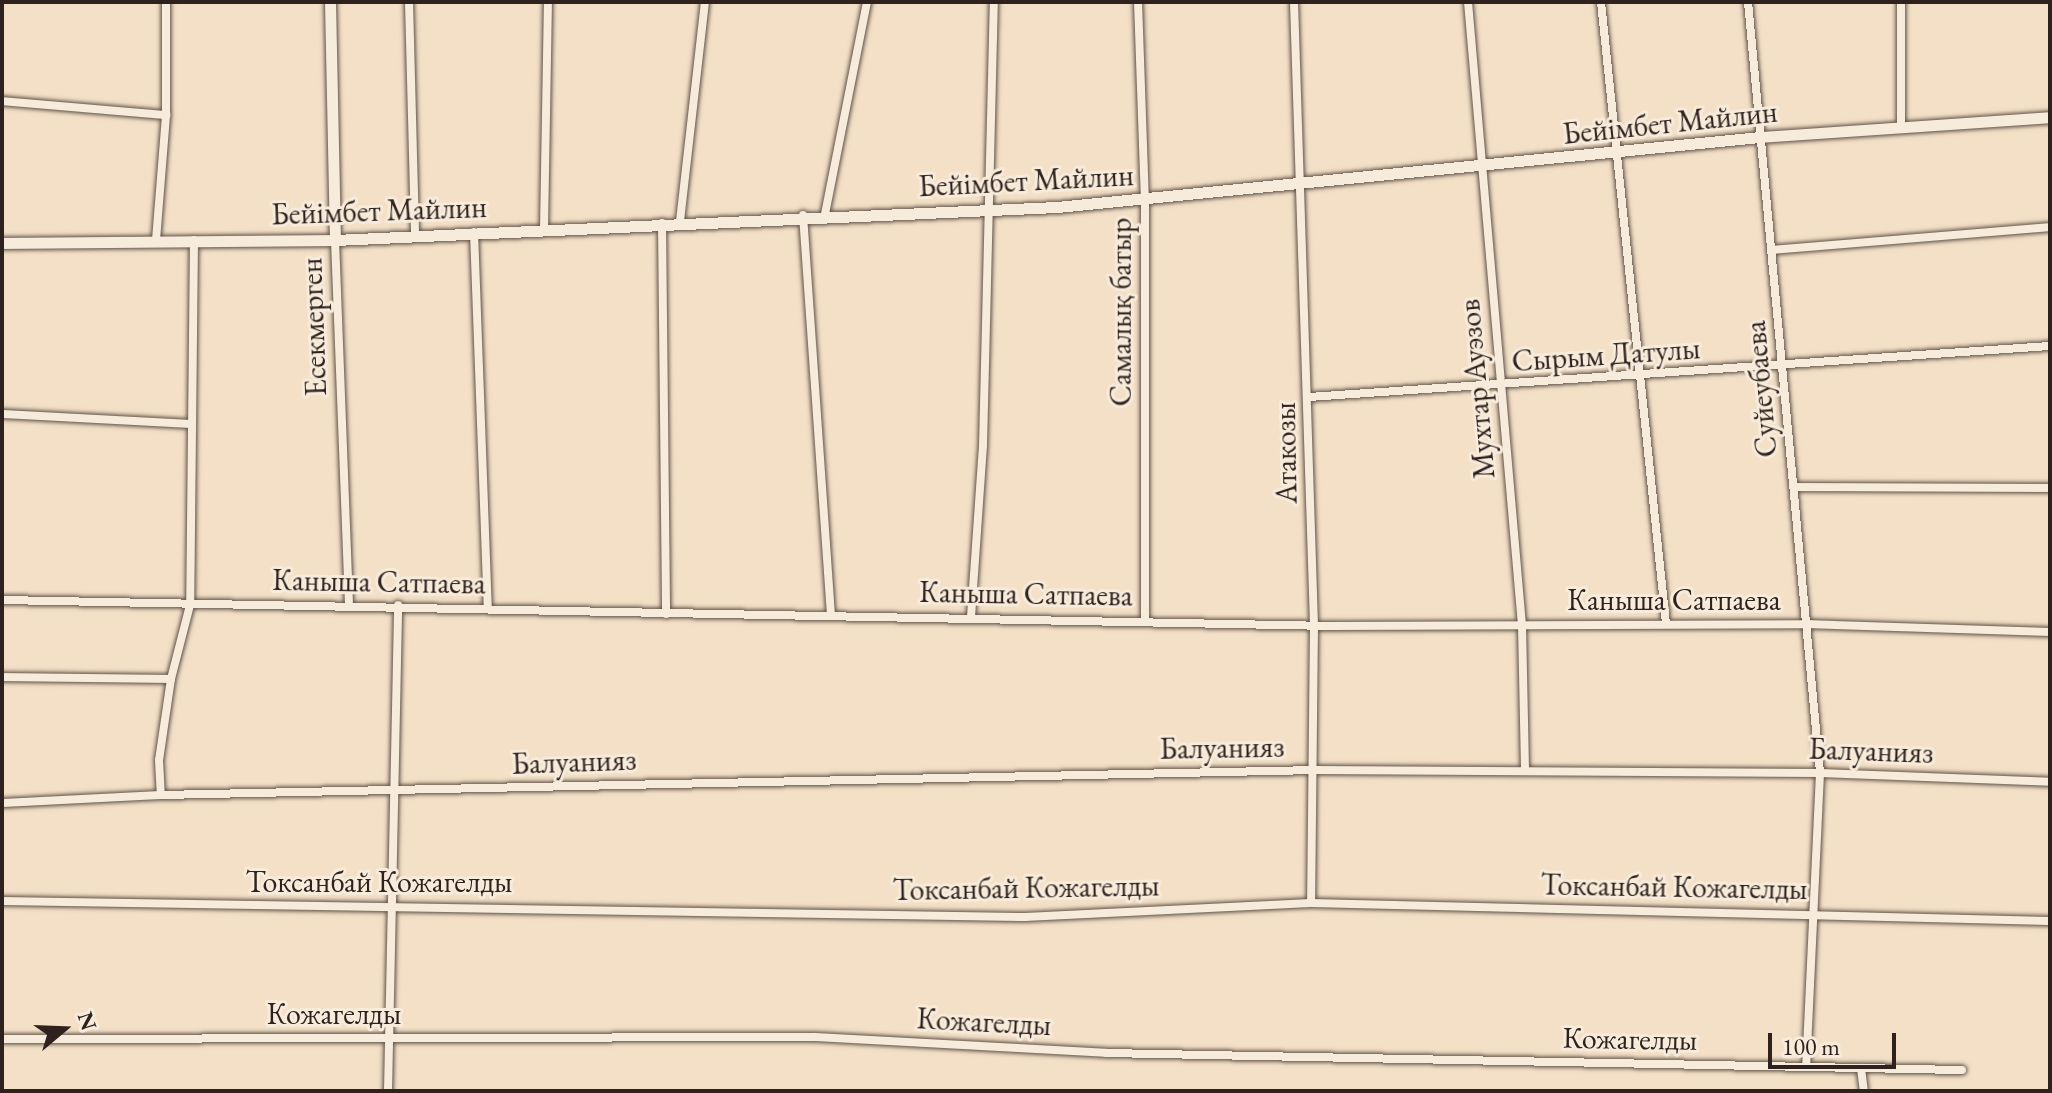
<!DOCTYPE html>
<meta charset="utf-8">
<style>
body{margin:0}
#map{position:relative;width:2052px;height:1093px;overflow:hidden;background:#f3e0c7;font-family:"EB Garamond",serif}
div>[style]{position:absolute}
.roads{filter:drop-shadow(0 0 2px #605248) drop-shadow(0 0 2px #605248)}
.street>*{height:8px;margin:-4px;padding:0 4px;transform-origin:4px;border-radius:4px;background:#f7ebdb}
.secondary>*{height:11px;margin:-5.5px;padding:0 5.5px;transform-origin:5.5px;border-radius:5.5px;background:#f7ebdb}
span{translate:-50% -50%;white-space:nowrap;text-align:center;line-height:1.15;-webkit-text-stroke:6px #f7ebdb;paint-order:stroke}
.street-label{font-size:30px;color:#2f221e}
.frame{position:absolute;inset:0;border:4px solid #2f221e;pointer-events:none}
.north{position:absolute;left:24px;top:989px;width:80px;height:80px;-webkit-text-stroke:6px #f7ebdb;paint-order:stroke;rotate:71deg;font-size:22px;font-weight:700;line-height:32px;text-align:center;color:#2f221e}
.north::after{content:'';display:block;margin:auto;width:28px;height:36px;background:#2f221e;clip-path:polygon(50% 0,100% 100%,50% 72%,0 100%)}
.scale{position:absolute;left:1768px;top:1033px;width:128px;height:36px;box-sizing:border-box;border:4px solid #2f221e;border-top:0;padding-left:10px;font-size:24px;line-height:28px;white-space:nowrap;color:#2f221e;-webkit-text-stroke:6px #f7ebdb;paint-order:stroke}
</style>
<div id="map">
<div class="roads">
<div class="street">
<i style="left:409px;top:2px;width:234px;rotate:88.5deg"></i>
<i style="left:1138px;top:2px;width:196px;rotate:88deg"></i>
<i style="left:1145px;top:198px;width:423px;rotate:90deg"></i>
<i style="left:1294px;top:2px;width:623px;rotate:88.16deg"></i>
<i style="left:1314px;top:625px;width:278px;rotate:90.6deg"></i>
<i style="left:1468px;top:2px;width:625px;rotate:85.05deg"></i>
<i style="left:1522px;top:625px;width:146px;rotate:88.8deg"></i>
<i style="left:1601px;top:2px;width:625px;rotate:84.03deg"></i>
<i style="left:1748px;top:2px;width:774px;rotate:84.66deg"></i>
<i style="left:1820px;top:773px;width:294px;rotate:92.7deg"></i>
<i style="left:2px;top:101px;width:165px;rotate:4.9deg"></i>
<i style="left:1901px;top:127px;width:125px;rotate:-90deg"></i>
<i style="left:825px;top:214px;width:216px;rotate:-78.8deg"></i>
<i style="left:803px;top:215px;width:399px;rotate:86deg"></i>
<i style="left:680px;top:221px;width:220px;rotate:-83.5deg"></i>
<i style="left:662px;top:223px;width:391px;rotate:89.4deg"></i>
<i style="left:544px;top:229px;width:227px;rotate:-89deg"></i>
<i style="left:474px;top:232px;width:375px;rotate:87.9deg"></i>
<i style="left:156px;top:240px;width:125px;rotate:-85.4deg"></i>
<i style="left:166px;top:115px;width:113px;rotate:-90deg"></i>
<i style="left:194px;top:240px;width:365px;rotate:90.6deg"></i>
<i style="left:190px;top:605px;width:76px;rotate:104.4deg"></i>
<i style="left:171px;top:679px;width:82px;rotate:98.4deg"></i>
<i style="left:159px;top:760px;width:35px;rotate:87deg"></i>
<i style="left:161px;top:795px;width:1154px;rotate:-1.24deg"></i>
<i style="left:1315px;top:770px;width:505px;rotate:0.34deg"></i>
<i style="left:1820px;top:773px;width:230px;rotate:2.2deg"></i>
<i style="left:335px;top:240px;width:362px;rotate:87.8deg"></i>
<i style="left:1772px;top:250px;width:279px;rotate:-4.7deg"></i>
<i style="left:1309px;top:397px;width:743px;rotate:-3.94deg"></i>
<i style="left:2px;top:414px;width:190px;rotate:3deg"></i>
<i style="left:1794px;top:487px;width:256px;rotate:0.2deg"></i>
<i style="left:2px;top:600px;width:1327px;rotate:1.12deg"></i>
<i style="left:1329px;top:626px;width:477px;rotate:-0.2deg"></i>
<i style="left:1806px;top:624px;width:244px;rotate:1.9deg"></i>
<i style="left:971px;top:617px;width:171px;rotate:-86deg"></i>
<i style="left:983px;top:446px;width:444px;rotate:-88.6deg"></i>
<i style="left:2px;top:677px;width:169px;rotate:0.7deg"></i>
<i style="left:2px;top:803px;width:159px;rotate:-2.9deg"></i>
<i style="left:2px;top:901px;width:1023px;rotate:0.9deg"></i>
<i style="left:1025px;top:917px;width:286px;rotate:-2.8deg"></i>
<i style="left:1311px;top:903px;width:739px;rotate:1.4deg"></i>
<i style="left:2px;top:1039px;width:813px;rotate:-0.14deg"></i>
<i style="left:815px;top:1037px;width:291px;rotate:3.1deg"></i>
<i style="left:1106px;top:1053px;width:856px;rotate:1.14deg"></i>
<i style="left:1861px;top:1068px;width:23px;rotate:83deg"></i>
<i style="left:388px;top:1091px;width:486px;rotate:-88.8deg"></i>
</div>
<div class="secondary">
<i style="left:330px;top:2px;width:238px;rotate:88.8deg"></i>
<i style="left:2px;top:243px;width:333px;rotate:-0.5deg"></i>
<i style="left:335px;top:240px;width:723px;rotate:-2.62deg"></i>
<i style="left:1057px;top:207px;width:706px;rotate:-5.69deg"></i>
<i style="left:1760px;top:137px;width:291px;rotate:-3.9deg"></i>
</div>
</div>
<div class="street-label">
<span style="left:1670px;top:123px;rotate:-6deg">Бейімбет Майлин</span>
<span style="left:1026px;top:181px;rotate:-3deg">Бейімбет Майлин</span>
<span style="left:379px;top:211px;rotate:-2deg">Бейімбет Майлин</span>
<span style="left:1121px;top:312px;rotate:-90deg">Самалық батыр</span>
<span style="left:314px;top:327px;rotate:-92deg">Eсекмерген</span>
<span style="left:1606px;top:355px;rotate:-4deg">Сырым Датулы</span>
<span style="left:1477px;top:389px;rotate:-95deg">Мухтар Ауэзов</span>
<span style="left:1761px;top:389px;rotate:-95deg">Суйеубаева</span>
<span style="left:1286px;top:453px;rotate:-91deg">Атакозы</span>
<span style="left:379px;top:582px;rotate:1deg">Каныша Сатпаева</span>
<span style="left:1026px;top:594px;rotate:1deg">Каныша Сатпаева</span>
<span style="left:1674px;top:600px">Каныша Сатпаева</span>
<span style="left:1222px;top:748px;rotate:-1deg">Балуанияз</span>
<span style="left:1871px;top:751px;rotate:2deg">Балуанияз</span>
<span style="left:574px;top:762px;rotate:-2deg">Балуанияз</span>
<span style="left:379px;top:882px">Токсанбай Кожагелды</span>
<span style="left:1674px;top:887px;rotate:1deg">Токсанбай Кожагелды</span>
<span style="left:1026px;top:888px;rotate:-1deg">Токсанбай Кожагелды</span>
<span style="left:334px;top:1014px">Кожагелды</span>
<span style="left:984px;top:1022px;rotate:3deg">Кожагелды</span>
<span style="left:1630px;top:1039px;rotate:1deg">Кожагелды</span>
</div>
<div class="frame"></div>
<div class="north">N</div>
<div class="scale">100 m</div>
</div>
